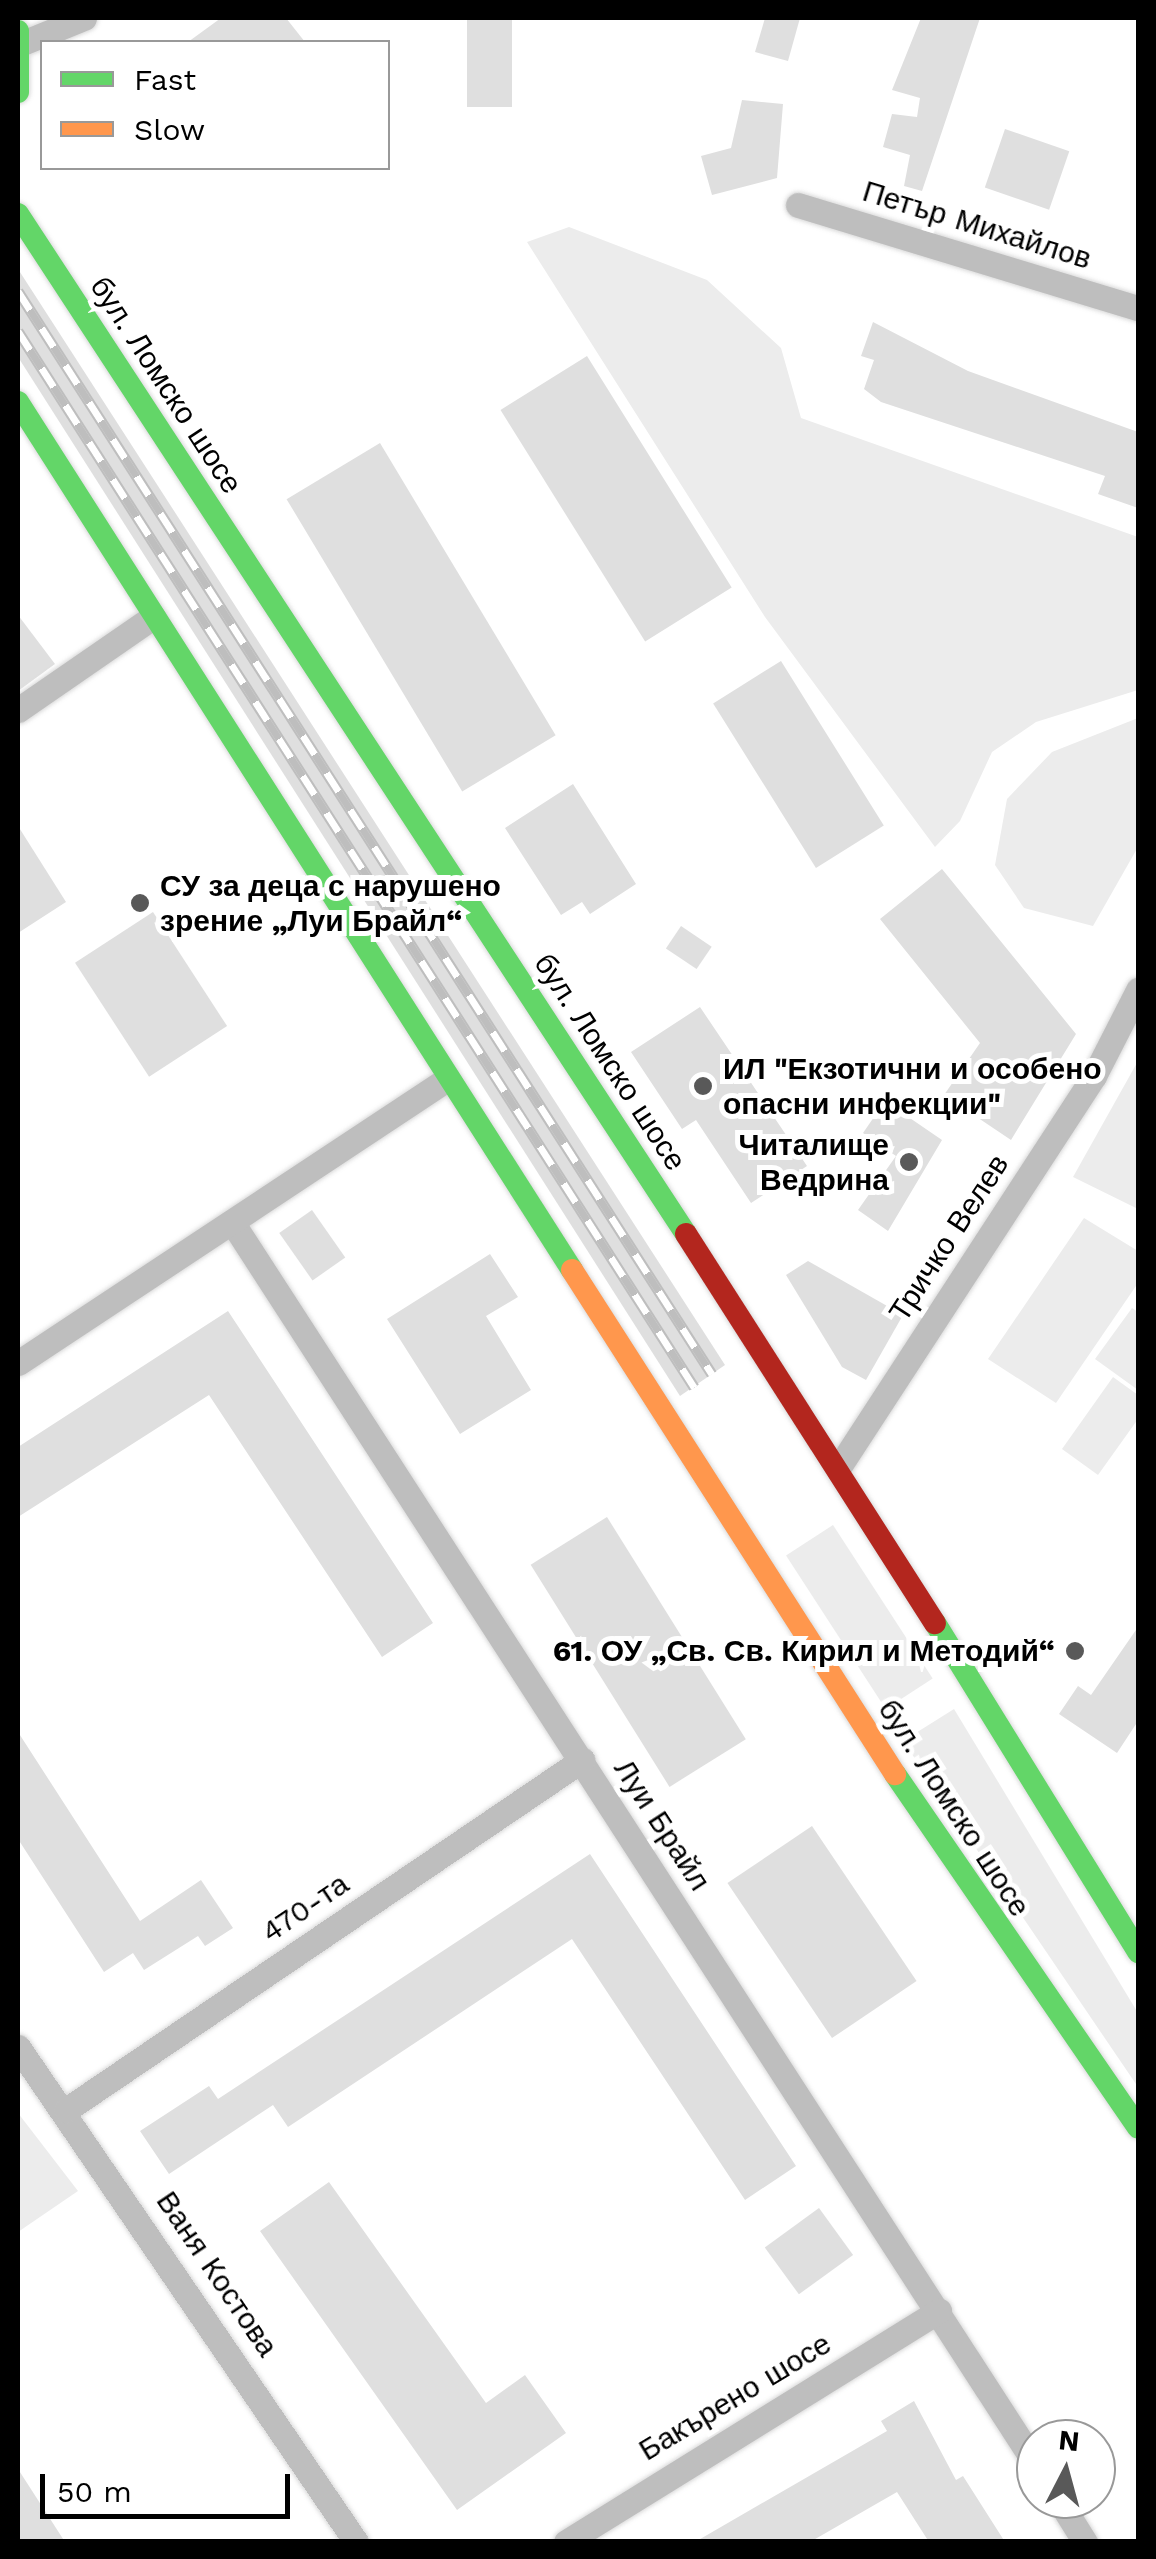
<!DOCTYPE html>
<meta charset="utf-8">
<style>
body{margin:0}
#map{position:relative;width:1156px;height:2559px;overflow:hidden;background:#fff;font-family:"Work Sans",sans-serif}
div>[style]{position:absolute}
.green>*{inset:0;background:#ececec;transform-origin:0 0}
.building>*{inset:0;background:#dfdfdf;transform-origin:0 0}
.roads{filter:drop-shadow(0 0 2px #dbdbdb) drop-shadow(0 0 2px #dbdbdb)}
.street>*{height:25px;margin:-12.5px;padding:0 12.5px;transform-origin:12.5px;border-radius:12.5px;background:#bebebe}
.fast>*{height:22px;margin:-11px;padding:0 11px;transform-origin:11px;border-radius:11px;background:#63d668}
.slow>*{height:22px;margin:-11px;padding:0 11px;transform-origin:11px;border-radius:11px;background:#ff974d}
.jam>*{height:22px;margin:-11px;padding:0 11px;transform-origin:11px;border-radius:11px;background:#b3261e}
.rail>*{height:11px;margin-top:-5.5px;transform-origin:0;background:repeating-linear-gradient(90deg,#fff 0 22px,#bebebe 0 44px);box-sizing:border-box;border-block:2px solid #bebebe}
.dots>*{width:28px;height:28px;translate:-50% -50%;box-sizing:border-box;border:5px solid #fff;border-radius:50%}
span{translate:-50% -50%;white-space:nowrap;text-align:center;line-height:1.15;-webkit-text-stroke:10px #fff;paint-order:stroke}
.street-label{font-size:30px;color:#000}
.poi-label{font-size:30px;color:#000;font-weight:700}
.left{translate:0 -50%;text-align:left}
.right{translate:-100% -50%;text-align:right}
.frame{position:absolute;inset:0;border:20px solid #000;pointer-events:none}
.legend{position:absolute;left:40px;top:40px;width:350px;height:130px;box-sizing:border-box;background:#fff;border:2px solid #999;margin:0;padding:12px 18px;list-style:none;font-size:30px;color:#000}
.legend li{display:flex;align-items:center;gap:20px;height:50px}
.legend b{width:50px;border:2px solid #999}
.north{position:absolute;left:1016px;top:2419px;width:100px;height:100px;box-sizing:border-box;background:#fff;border:2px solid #999;border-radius:50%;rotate:6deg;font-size:28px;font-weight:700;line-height:40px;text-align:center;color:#000}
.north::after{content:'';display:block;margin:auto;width:35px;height:45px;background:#595959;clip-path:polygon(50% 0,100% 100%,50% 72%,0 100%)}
.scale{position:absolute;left:40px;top:2474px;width:250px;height:45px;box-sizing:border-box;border:5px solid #000;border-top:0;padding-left:12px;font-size:30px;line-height:35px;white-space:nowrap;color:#000;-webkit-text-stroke:8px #fff;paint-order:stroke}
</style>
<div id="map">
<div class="green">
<i style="clip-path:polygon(569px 227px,707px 280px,781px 348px,801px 418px,1138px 537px,1138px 690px,1036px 722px,992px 752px,960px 821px,935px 847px,765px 617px,527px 242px)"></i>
<i style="clip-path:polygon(1138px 718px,1138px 847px,1093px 926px,1024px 908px,995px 865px,1007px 799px,1052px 752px)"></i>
<i style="clip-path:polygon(1138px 1061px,1138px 1209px,1073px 1177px)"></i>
<i style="clip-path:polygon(1084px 1218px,1138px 1251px,1138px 1283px,1056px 1403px,988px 1359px)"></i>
<i style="clip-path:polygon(1132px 1308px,1138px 1312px,1138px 1390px,1095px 1359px)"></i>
<i style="clip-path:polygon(1113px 1377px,1138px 1395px,1138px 1419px,1098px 1475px,1062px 1449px)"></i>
<i style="left:833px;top:1525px;width:183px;height:56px;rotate:57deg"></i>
<i style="clip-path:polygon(954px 1709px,1138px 2013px,1138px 2087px,903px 1741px)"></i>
<i style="clip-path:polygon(18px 2113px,78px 2191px,18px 2232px)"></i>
</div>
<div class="building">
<i style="clip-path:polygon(221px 18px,286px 18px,305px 42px,188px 42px)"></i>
<i style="left:467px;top:18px;width:45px;height:89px"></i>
<i style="clip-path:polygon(765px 18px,800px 18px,788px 61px,755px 52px)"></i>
<i style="clip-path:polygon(921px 18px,980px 18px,922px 191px,904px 186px,910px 155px,883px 147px,892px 114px,917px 117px,920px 98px,892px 90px)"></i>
<i style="clip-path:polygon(742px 100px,783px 104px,777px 178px,712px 195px,701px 156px,731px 148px)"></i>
<i style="left:1005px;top:129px;width:68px;height:62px;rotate:19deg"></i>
<i style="clip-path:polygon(18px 269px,725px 1365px,680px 1396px,18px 357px)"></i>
<i style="clip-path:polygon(873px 322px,968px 371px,1138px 432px,1138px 508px,1098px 494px,1105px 476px,881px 402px,864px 389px,874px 360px,861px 356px)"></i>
<i style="left:587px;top:356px;width:273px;height:102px;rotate:58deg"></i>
<i style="left:380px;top:443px;width:341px;height:109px;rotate:59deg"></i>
<i style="clip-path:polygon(18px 615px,55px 664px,18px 691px)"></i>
<i style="left:781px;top:661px;width:194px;height:80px;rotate:58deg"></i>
<i style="clip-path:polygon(573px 784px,636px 884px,590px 914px,582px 902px,561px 915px,505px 828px)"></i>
<i style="clip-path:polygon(18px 826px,66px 902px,18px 933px)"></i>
<i style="clip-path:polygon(942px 869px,1076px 1034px,1011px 1140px,944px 1095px,980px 1043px,880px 919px)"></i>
<i style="left:153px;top:912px;width:136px;height:93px;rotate:57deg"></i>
<i style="left:681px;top:926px;width:37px;height:27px;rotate:34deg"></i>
<i style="clip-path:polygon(700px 1007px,807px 1166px,751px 1203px,696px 1120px,682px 1129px,631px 1052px)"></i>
<i style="clip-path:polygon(885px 1101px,942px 1140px,888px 1231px,858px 1210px,896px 1156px,863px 1133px)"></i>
<i style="left:312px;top:1210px;width:58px;height:40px;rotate:55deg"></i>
<i style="clip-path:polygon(490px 1254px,518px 1297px,486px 1316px,531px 1390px,460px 1434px,387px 1319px)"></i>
<i style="clip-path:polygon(808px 1261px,903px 1315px,866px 1380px,842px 1367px,786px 1275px)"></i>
<i style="clip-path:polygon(228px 1311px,433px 1623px,382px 1657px,209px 1395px,18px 1517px,18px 1447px)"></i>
<i style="left:607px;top:1517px;width:262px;height:90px;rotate:58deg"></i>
<i style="clip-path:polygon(1138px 1627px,1138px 1721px,1117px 1753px,1059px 1714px,1078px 1686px,1091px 1695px)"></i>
<i style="clip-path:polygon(18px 1732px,140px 1921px,201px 1880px,233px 1928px,205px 1946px,198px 1936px,144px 1970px,133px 1953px,104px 1972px,18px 1839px)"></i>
<i style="left:812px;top:1826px;width:187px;height:102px;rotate:56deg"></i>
<i style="clip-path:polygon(590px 1854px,796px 2166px,745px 2200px,572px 1939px,288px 2127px,273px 2105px,169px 2174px,140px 2131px,209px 2086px,218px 2099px)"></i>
<i style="clip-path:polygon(329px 2182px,486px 2403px,525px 2375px,566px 2433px,457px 2510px,260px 2231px)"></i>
<i style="left:819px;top:2208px;width:58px;height:67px;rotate:54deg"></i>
<i style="clip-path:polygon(914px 2401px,956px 2480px,963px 2476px,1005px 2542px,929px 2542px,897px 2492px,810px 2542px,695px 2542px,887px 2431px,881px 2421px)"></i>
<i style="clip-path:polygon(18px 2469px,65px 2542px,18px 2542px)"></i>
</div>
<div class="roads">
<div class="street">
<i style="left:20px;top:44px;width:69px;rotate:-22.1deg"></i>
<i style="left:798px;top:205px;width:355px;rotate:16.9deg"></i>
<i style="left:18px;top:710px;width:164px;rotate:-34.6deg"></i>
<i style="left:232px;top:1222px;width:1480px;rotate:57.1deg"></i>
<i style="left:18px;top:1363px;width:514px;rotate:-33.5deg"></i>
<i style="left:839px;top:1467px;width:467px;rotate:-56.9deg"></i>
<i style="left:1094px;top:1076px;width:97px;rotate:-62.9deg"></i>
<i style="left:18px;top:2047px;width:599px;rotate:55.67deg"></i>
<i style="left:66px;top:2110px;width:624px;rotate:-34.15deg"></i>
<i style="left:1058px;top:2499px;width:51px;rotate:57.9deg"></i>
<i style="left:566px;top:2542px;width:439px;rotate:-31.8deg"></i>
</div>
<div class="fast">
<i style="left:18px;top:31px;width:61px;rotate:90deg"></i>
<i style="left:18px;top:214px;width:1219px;rotate:56.78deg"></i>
<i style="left:18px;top:402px;width:1030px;rotate:57.45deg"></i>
<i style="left:935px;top:1623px;width:387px;rotate:58.3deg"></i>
<i style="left:895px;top:1774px;width:429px;rotate:55.5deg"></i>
</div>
<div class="slow">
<i style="left:572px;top:1270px;width:599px;rotate:57.35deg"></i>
</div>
<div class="jam">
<i style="left:686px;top:1234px;width:462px;rotate:57.4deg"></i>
</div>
</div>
<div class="rail">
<i style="left:18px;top:291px;width:1286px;rotate:57.35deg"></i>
<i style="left:18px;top:331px;width:1254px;rotate:57.37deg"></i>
</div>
<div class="dots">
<i style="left:140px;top:903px;background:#595959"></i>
<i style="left:703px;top:1086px;background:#595959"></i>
<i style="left:909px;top:1162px;background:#595959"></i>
<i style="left:1075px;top:1651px;background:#595959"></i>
</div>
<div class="street-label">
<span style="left:977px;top:225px;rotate:17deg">Петър Михайлов</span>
<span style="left:166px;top:385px;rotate:57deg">бул. Ломско шосе</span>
<span style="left:610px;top:1062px;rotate:57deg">бул. Ломско шосе</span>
<span style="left:949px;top:1238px;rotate:-57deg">Тричко Велев</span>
<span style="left:954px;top:1808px;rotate:57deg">бул. Ломско шосе</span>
<span style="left:662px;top:1825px;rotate:57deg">Луи Брайл</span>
<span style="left:305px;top:1908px;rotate:-34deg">470-та</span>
<span style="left:217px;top:2274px;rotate:56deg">Ваня Костова</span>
<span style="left:735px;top:2397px;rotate:-31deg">Бакърено шосе</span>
</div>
<div class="poi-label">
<span class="left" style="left:160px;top:903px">СУ за деца с нарушено<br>зрение „Луи Брайл“</span>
<span class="left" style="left:723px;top:1086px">ИЛ "Екзотични и особено<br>опасни инфекции"</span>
<span class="right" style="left:889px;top:1162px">Читалище<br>Ведрина</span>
<span class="right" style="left:1055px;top:1651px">61. ОУ „Св. Св. Кирил и Методий“</span>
</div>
<div class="frame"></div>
<ul class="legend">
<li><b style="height:12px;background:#63d668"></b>Fast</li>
<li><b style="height:12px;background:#ff974d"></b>Slow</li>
</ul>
<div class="north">N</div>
<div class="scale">50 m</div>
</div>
